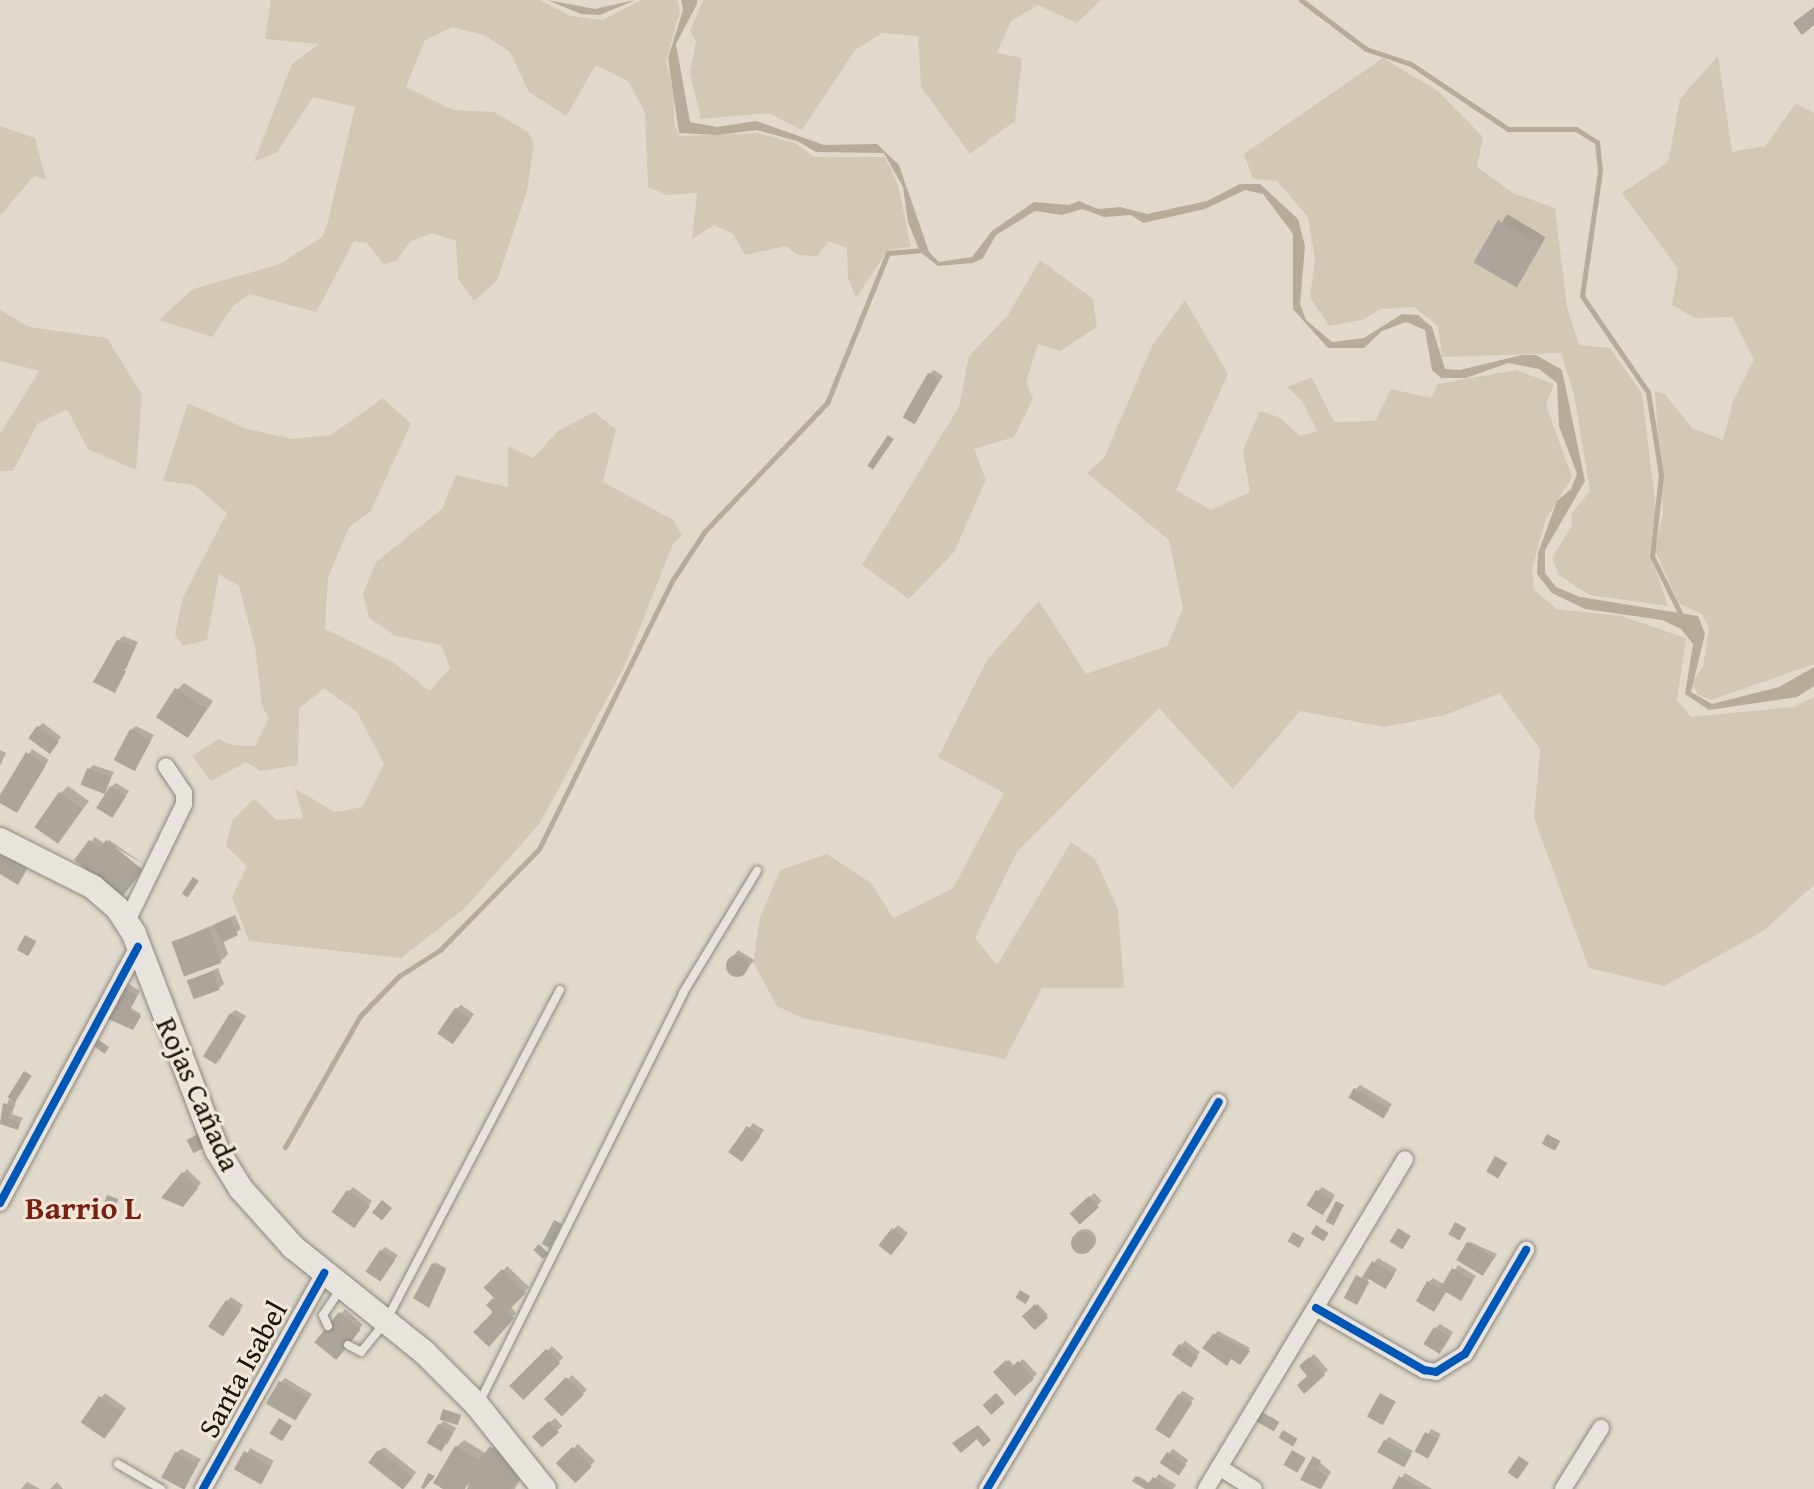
<!DOCTYPE html>
<meta charset="utf-8">
<style>
body{margin:0}
#map{position:relative;width:1814px;height:1489px;overflow:hidden;background:#e1d9cb;font-family:"Gentium Book Plus",serif}
div>[style]{position:absolute}
.green>*{inset:0;background:#d2c8b6}
.water>*{inset:0;background:#b6ac99}
.shadow>*{inset:0;background:#0003;transform-origin:0 0}
.round{border-radius:50%}
.stream>*{height:5px;margin:-2.5px;padding:0 2.5px;transform-origin:2.5px;border-radius:2.5px;background:#b6ac99}
.building>*{inset:0;background:#aba59b;transform-origin:0 0}
.roads{filter:drop-shadow(0 0 2px #8d887f) drop-shadow(0 0 2px #8d887f)}
.service>*{height:8px;margin:-4px;padding:0 4px;transform-origin:4px;border-radius:4px;background:#e8e4dd}
.minor>*{height:16px;margin:-8px;padding:0 8px;transform-origin:8px;border-radius:8px;background:#e8e4dd}
.secondary>*{height:24px;margin:-12px;padding:0 12px;transform-origin:12px;border-radius:12px;background:#e8e4dd}
.cycleway>*{height:8px;margin:-4px;padding:0 4px;transform-origin:4px;border-radius:4px;background:#0057b8}
span{translate:-50% -50%;white-space:nowrap;text-align:center;line-height:1.15;-webkit-text-stroke:6px #f1e8d8;paint-order:stroke}
.street-label{font-size:30px;color:#1d150b}
.neighbourhood-label{font-size:32px;color:#7a1f14;font-weight:700}
</style>
<div id="map">
<div class="green">
<i style="clip-path:polygon(271px 0,540px 0,570px 16px,603px 20px,641px 0,677px 0,680px 11px,666px 61px,674px 95px,674px 125px,680px 136px,759px 133px,797px 144px,814px 157px,885px 157px,898px 184px,911px 247px,888px 250px,856px 298px,848px 278px,847px 248px,829px 241px,817px 256px,798px 255px,786px 246px,745px 255px,733px 234px,714px 225px,692px 239px,697px 193px,667px 195px,648px 187px,645px 113px,629px 82px,596px 65px,566px 116px,529px 92px,510px 52px,484px 35px,452px 27px,425px 40px,406px 87px,453px 110px,494px 112px,528px 132px,534px 144px,527px 191px,497px 281px,474px 301px,458px 279px,456px 241px,432px 233px,410px 242px,396px 261px,384px 264px,367px 243px,354px 241px,316px 312px,250px 294px,233px 306px,212px 337px,159px 320px,193px 289px,280px 264px,322px 237px,327px 225px,355px 107px,313px 97px,277px 152px,254px 162px,292px 64px,319px 44px,265px 39px)"></i>
<i style="clip-path:polygon(703px 0,1101px 0,1077px 23px,1038px 5px,1011px 21px,997px 53px,1022px 58px,1015px 121px,970px 154px,921px 87px,918px 36px,882px 33px,855px 50px,802px 130px,769px 113px,701px 119px,690px 73px,696px 41px,690px 31px)"></i>
<i style="clip-path:polygon(1718px 56px,1732px 152px,1765px 146px,1796px 103px,1814px 113px,1814px 664px,1711px 700px,1697px 694px,1692px 682px,1703px 667px,1709px 628px,1702px 614px,1679px 604px,1655px 550px,1663px 513px,1655px 391px,1665px 394px,1692px 428px,1723px 440px,1733px 401px,1754px 359px,1732px 317px,1695px 318px,1672px 305px,1678px 269px,1622px 193px,1668px 162px,1680px 99px)"></i>
<i style="clip-path:polygon(1383px 58px,1438px 91px,1483px 137px,1477px 167px,1513px 193px,1555px 208px,1567px 307px,1579px 345px,1610px 348px,1642px 394px,1656px 509px,1650px 552px,1668px 606px,1589px 595px,1559px 575px,1552px 558px,1572px 525px,1571px 514px,1590px 491px,1574px 394px,1561px 353px,1442px 357px,1438px 326px,1414px 307px,1381px 309px,1362px 320px,1329px 326px,1310px 297px,1315px 259px,1308px 217px,1277px 181px,1253px 179px,1244px 154px)"></i>
<i style="clip-path:polygon(0 126px,35px 138px,46px 180px,34px 176px,0 216px)"></i>
<i style="clip-path:polygon(1040px 260px,1093px 299px,1097px 327px,1060px 351px,1038px 344px,1026px 382px,1033px 399px,1014px 437px,974px 449px,986px 480px,954px 552px,909px 599px,862px 565px,959px 407px,969px 356px,1008px 315px)"></i>
<i style="clip-path:polygon(1185px 300px,1228px 374px,1176px 490px,1211px 510px,1250px 492px,1243px 450px,1260px 411px,1279px 417px,1300px 436px,1317px 431px,1302px 401px,1287px 387px,1312px 377px,1334px 422px,1375px 421px,1391px 389px,1431px 398px,1438px 384px,1516px 370px,1554px 384px,1546px 405px,1572px 477px,1545px 521px,1532px 570px,1534px 590px,1557px 609px,1621px 616px,1686px 638px,1677px 700px,1691px 717px,1793px 707px,1814px 697px,1814px 885px,1763px 931px,1664px 986px,1589px 968px,1534px 818px,1540px 749px,1500px 693px,1445px 715px,1384px 727px,1300px 711px,1233px 789px,1159px 708px,1017px 852px,975px 938px,997px 965px,1071px 842px,1095px 859px,1118px 909px,1124px 988px,1042px 988px,1005px 1059px,802px 1018px,777px 1006px,753px 962px,760px 918px,780px 870px,827px 854px,871px 883px,893px 918px,953px 888px,1004px 793px,938px 757px,987px 660px,1039px 601px,1086px 674px,1167px 646px,1183px 608px,1169px 540px,1087px 473px,1104px 458px,1152px 346px)"></i>
<i style="clip-path:polygon(0 310px,29px 327px,107px 338px,142px 395px,136px 470px,88px 449px,67px 409px,37px 424px,13px 471px,0 471px,0 434px,39px 371px,0 361px)"></i>
<i style="clip-path:polygon(383px 398px,411px 424px,370px 512px,349px 527px,328px 578px,325px 629px,394px 663px,430px 691px,450px 668px,441px 645px,396px 636px,369px 618px,363px 594px,376px 562px,442px 509px,456px 475px,508px 487px,508px 446px,533px 458px,558px 431px,594px 412px,616px 429px,603px 482px,673px 520px,682px 535px,673px 544px,626px 663px,540px 823px,464px 909px,401px 958px,249px 941px,232px 897px,247px 866px,226px 846px,232px 821px,254px 799px,277px 820px,303px 818px,295px 789px,335px 812px,362px 807px,384px 764px,357px 712px,324px 688px,299px 709px,298px 765px,261px 771px,246px 762px,211px 781px,192px 756px,219px 739px,231px 745px,255px 746px,269px 718px,262px 706px,255px 647px,239px 586px,219px 574px,207px 640px,183px 646px,175px 634px,183px 597px,227px 513px,194px 485px,163px 481px,188px 403px,247px 429px,293px 439px,331px 435px)"></i>
</div>
<div class="water">
<i style="clip-path:polygon(547px 0,595px 9px,635px 0,600px 15px,581px 14px)"></i>
<i style="clip-path:polygon(681px 0,697px 0,697px 4px,676px 44px,690px 122px,717px 127px,756px 121px,824px 145px,877px 144px,899px 165px,929px 252px,939px 262px,972px 257px,992px 231px,1034px 202px,1069px 205px,1079px 201px,1098px 209px,1120px 207px,1147px 214px,1207px 201px,1240px 184px,1260px 184px,1298px 219px,1305px 246px,1300px 304px,1306px 320px,1332px 342px,1364px 338px,1402px 314px,1418px 315px,1432px 327px,1445px 369px,1460px 370px,1522px 355px,1536px 355px,1562px 370px,1585px 481px,1545px 550px,1545px 573px,1556px 587px,1580px 597px,1698px 616px,1705px 634px,1691px 692px,1712px 704px,1779px 687px,1814px 667px,1814px 686px,1797px 697px,1709px 710px,1685px 694px,1693px 644px,1681px 629px,1662px 620px,1585px 609px,1552px 593px,1537px 574px,1538px 553px,1557px 501px,1571px 489px,1577px 474px,1559px 426px,1557px 383px,1539px 369px,1508px 363px,1466px 378px,1441px 378px,1432px 370px,1425px 330px,1406px 322px,1382px 331px,1364px 348px,1328px 348px,1293px 309px,1293px 234px,1263px 194px,1245px 190px,1205px 209px,1143px 223px,1131px 215px,1104px 217px,1082px 209px,1062px 215px,1035px 211px,996px 235px,983px 258px,973px 263px,938px 266px,920px 252px,908px 222px,903px 187px,884px 153px,816px 152px,797px 141px,757px 130px,717px 135px,679px 133px,668px 58px,683px 10px)"></i>
</div>
<div class="shadow">
<i style="left:1507px;top:214px;width:45px;height:56px;rotate:31deg"></i>
<i style="clip-path:polygon(934px 370px,943px 376px,916px 417px,929px 374px)"></i>
<i style="clip-path:polygon(123px 636px,138px 642px,115px 691px,118px 641px)"></i>
<i style="clip-path:polygon(184px 683px,213px 701px,189px 736px,177px 690px)"></i>
<i style="clip-path:polygon(43px 723px,61px 737px,54px 747px,38px 727px)"></i>
<i style="clip-path:polygon(136px 726px,154px 735px,134px 769px,131px 730px)"></i>
<i style="left:32px;top:749px;width:20px;height:60px;rotate:33deg"></i>
<i style="clip-path:polygon(0 750px,6px 753px,0 766px)"></i>
<i style="clip-path:polygon(93px 765px,114px 772px,104px 791px,89px 769px)"></i>
<i style="clip-path:polygon(116px 783px,129px 791px,116px 811px,111px 787px)"></i>
<i style="clip-path:polygon(68px 786px,89px 801px,58px 842px,61px 793px)"></i>
<i style="clip-path:polygon(95px 837px,105px 844px,109px 840px,145px 865px,116px 848px,77px 860px)"></i>
<i style="clip-path:polygon(0 845px,29px 866px,18px 882px,0 871px)"></i>
<i style="clip-path:polygon(235px 915px,241px 929px,223px 940px,228px 954px,221px 961px,174px 942px)"></i>
<i style="clip-path:polygon(738px 950px,754px 960px,742px 976px,726px 966px)"></i>
<i style="clip-path:polygon(218px 968px,224px 984px,219px 988px,189px 982px)"></i>
<i style="clip-path:polygon(129px 984px,140px 991px,131px 1008px,141px 1014px,133px 1028px,124px 989px)"></i>
<i style="clip-path:polygon(461px 1005px,474px 1014px,458px 1037px,456px 1009px)"></i>
<i style="clip-path:polygon(235px 1010px,246px 1016px,218px 1063px,231px 1014px)"></i>
<i style="clip-path:polygon(1360px 1085px,1392px 1104px,1387px 1112px,1356px 1089px)"></i>
<i style="clip-path:polygon(9px 1099px,16px 1102px,12px 1114px,23px 1118px,17px 1128px,0 1122px)"></i>
<i style="clip-path:polygon(753px 1123px,764px 1130px,746px 1155px,731px 1152px)"></i>
<i style="clip-path:polygon(187px 1169px,201px 1183px,187px 1200px,183px 1174px)"></i>
<i style="clip-path:polygon(353px 1187px,372px 1201px,358px 1221px,349px 1191px)"></i>
<i style="clip-path:polygon(1322px 1187px,1335px 1195px,1328px 1208px,1318px 1191px)"></i>
<i style="left:1094px;top:1193px;width:11px;height:30px;rotate:45deg"></i>
<i style="clip-path:polygon(898px 1225px,908px 1233px,896px 1249px,894px 1229px)"></i>
<i class="round" style="left:1074px;top:1229px;width:22px;height:22px"></i>
<i style="clip-path:polygon(1470px 1242px,1497px 1254px,1483px 1275px,1468px 1243px)"></i>
<i style="clip-path:polygon(385px 1247px,398px 1255px,382px 1279px,381px 1251px)"></i>
<i style="clip-path:polygon(1378px 1258px,1397px 1269px,1390px 1282px,1385px 1286px,1370px 1277px,1356px 1301px,1345px 1297px)"></i>
<i style="clip-path:polygon(435px 1262px,446px 1268px,429px 1305px,416px 1298px)"></i>
<i style="clip-path:polygon(1458px 1265px,1476px 1276px,1461px 1299px,1447px 1290px,1434px 1309px,1429px 1282px,1433px 1278px,1445px 1285px)"></i>
<i style="clip-path:polygon(507px 1266px,529px 1287px,510px 1306px,516px 1313px,500px 1330px,489px 1305px,497px 1297px,489px 1289px)"></i>
<i style="clip-path:polygon(231px 1297px,243px 1305px,227px 1330px,227px 1301px)"></i>
<i style="left:1038px;top:1304px;width:15px;height:18px;rotate:48deg"></i>
<i style="left:345px;top:1309px;width:24px;height:43px;rotate:42deg"></i>
<i style="clip-path:polygon(1440px 1324px,1453px 1332px,1444px 1347px,1435px 1329px)"></i>
<i style="clip-path:polygon(1218px 1331px,1250px 1348px,1240px 1362px,1214px 1335px)"></i>
<i style="clip-path:polygon(1185px 1341px,1200px 1352px,1194px 1360px,1181px 1345px)"></i>
<i style="left:552px;top:1346px;width:16px;height:57px;rotate:45deg"></i>
<i style="clip-path:polygon(1314px 1354px,1328px 1370px,1305px 1391px,1310px 1376px,1302px 1366px)"></i>
<i style="clip-path:polygon(1023px 1359px,1037px 1374px,1015px 1394px,996px 1372px,1009px 1360px,1015px 1366px)"></i>
<i style="left:572px;top:1375px;width:21px;height:35px;rotate:45deg"></i>
<i style="clip-path:polygon(285px 1378px,312px 1394px,296px 1419px,281px 1382px)"></i>
<i style="clip-path:polygon(1183px 1391px,1194px 1398px,1173px 1431px,1179px 1395px)"></i>
<i style="clip-path:polygon(105px 1393px,126px 1408px,109px 1433px,83px 1422px)"></i>
<i style="left:555px;top:1418px;width:11px;height:27px;rotate:49deg"></i>
<i style="clip-path:polygon(444px 1421px,456px 1428px,447px 1445px,439px 1425px)"></i>
<i style="left:1431px;top:1429px;width:11px;height:25px;rotate:27deg"></i>
<i style="clip-path:polygon(1389px 1437px,1413px 1451px,1403px 1466px,1385px 1441px)"></i>
<i style="clip-path:polygon(464px 1440px,487px 1454px,499px 1440px,525px 1471px,515px 1489px,469px 1489px,471px 1484px,447px 1489px,456px 1447px)"></i>
<i style="left:578px;top:1444px;width:24px;height:28px;rotate:45deg"></i>
<i style="clip-path:polygon(384px 1447px,416px 1472px,408px 1483px,379px 1451px)"></i>
<i style="left:250px;top:1448px;width:27px;height:24px;rotate:28deg"></i>
<i style="clip-path:polygon(181px 1449px,201px 1459px,184px 1487px,176px 1453px)"></i>
<i style="clip-path:polygon(1173px 1449px,1188px 1460px,1182px 1469px,1169px 1453px)"></i>
<i style="clip-path:polygon(1315px 1458px,1331px 1472px,1319px 1489px,1302px 1479px)"></i>
<i style="clip-path:polygon(1405px 1473px,1432px 1489px,1394px 1489px)"></i>
<i style="clip-path:polygon(1159px 1474px,1176px 1485px,1173px 1489px,1148px 1489px,1135px 1480px,1139px 1476px,1151px 1484px)"></i>
<i style="clip-path:polygon(27px 1482px,40px 1489px,21px 1489px)"></i>
<i style="clip-path:polygon(57px 1482px,63px 1489px,50px 1489px)"></i>
</div>
<div class="stream">
<i style="left:1301px;top:0;width:81px;rotate:37deg"></i>
<i style="left:1366px;top:49px;width:47px;rotate:18.4deg"></i>
<i style="left:1411px;top:64px;width:117px;rotate:33.8deg"></i>
<i style="left:1508px;top:129px;width:68px"></i>
<i style="left:1576px;top:129px;width:25px;rotate:32deg"></i>
<i style="left:1597px;top:142px;width:29px;rotate:84deg"></i>
<i style="left:1600px;top:171px;width:126px;rotate:98.2deg"></i>
<i style="left:1582px;top:296px;width:116px;rotate:55.5deg"></i>
<i style="left:1648px;top:392px;width:84px;rotate:81.1deg"></i>
<i style="left:1661px;top:475px;width:81px;rotate:96.3deg"></i>
<i style="left:1652px;top:556px;width:66px;rotate:63.8deg"></i>
<i style="left:285px;top:1147px;width:151px;rotate:-60.2deg"></i>
<i style="left:360px;top:1016px;width:56px;rotate:-45.7deg"></i>
<i style="left:399px;top:976px;width:49px;rotate:-32.4deg"></i>
<i style="left:440px;top:950px;width:141px;rotate:-45.6deg"></i>
<i style="left:539px;top:849px;width:299px;rotate:-63.6deg"></i>
<i style="left:672px;top:581px;width:60px;rotate:-56.6deg"></i>
<i style="left:705px;top:531px;width:177px;rotate:-46.4deg"></i>
<i style="left:827px;top:403px;width:162px;rotate:-67.9deg"></i>
<i style="left:888px;top:253px;width:35px;rotate:-5deg"></i>
</div>
<div class="building">
<i style="clip-path:polygon(1814px 7px,1814px 25px,1802px 35px,1793px 23px)"></i>
<i style="left:1498px;top:220px;width:50px;height:49px;rotate:30deg"></i>
<i style="left:928px;top:373px;width:14px;height:51px;rotate:30deg"></i>
<i style="left:888px;top:435px;width:7px;height:37px;rotate:34deg"></i>
<i style="clip-path:polygon(117px 640px,135px 647px,126px 669px,117px 667px,126px 671px,115px 693px,93px 682px)"></i>
<i style="left:175px;top:688px;width:38px;height:35px;rotate:33deg"></i>
<i style="left:37px;top:726px;width:27px;height:15px;rotate:36deg"></i>
<i style="left:130px;top:729px;width:24px;height:35px;rotate:28deg"></i>
<i style="clip-path:polygon(26px 752px,46px 765px,17px 813px,0 803px,0 795px)"></i>
<i style="left:87px;top:768px;width:26px;height:18px;rotate:21deg"></i>
<i style="left:110px;top:786px;width:19px;height:26px;rotate:32deg"></i>
<i style="left:59px;top:792px;width:29px;height:43px;rotate:35deg"></i>
<i style="clip-path:polygon(89px 840px,100px 848px,106px 840px,143px 870px,123px 896px,74px 860px)"></i>
<i style="clip-path:polygon(0 856px,26px 871px,18px 885px,0 874px)"></i>
<i style="left:193px;top:877px;width:7px;height:20px;rotate:34deg"></i>
<i style="left:230px;top:918px;width:19px;height:18px;rotate:65deg"></i>
<i style="left:209px;top:928px;width:37px;height:40px;rotate:70deg"></i>
<i style="left:25px;top:935px;width:13px;height:17px;rotate:29deg"></i>
<i class="round" style="left:726px;top:955px;width:22px;height:22px"></i>
<i style="left:213px;top:971px;width:20px;height:28px;rotate:70deg"></i>
<i style="clip-path:polygon(123px 987px,137px 995px,130px 1010px,141px 1016px,133px 1030px,106px 1018px)"></i>
<i style="left:455px;top:1008px;width:19px;height:31px;rotate:35deg"></i>
<i style="left:230px;top:1013px;width:15px;height:51px;rotate:32deg"></i>
<i style="left:96px;top:1038px;width:16px;height:8px;rotate:35deg"></i>
<i style="left:24px;top:1071px;width:9px;height:31px;rotate:32deg"></i>
<i style="left:1354px;top:1088px;width:41px;height:11px;rotate:31deg"></i>
<i style="clip-path:polygon(3px 1103px,13px 1106px,8px 1118px,20px 1123px,18px 1130px,0 1124px)"></i>
<i style="left:747px;top:1126px;width:17px;height:32px;rotate:36deg"></i>
<i style="left:198px;top:1134px;width:15px;height:13px;rotate:62deg"></i>
<i style="left:1547px;top:1134px;width:15px;height:11px;rotate:28deg"></i>
<i style="left:1495px;top:1156px;width:14px;height:18px;rotate:30deg"></i>
<i style="clip-path:polygon(182px 1172px,198px 1188px,183px 1207px,161px 1198px)"></i>
<i style="left:347px;top:1190px;width:28px;height:27px;rotate:35deg"></i>
<i style="left:1316px;top:1190px;width:19px;height:18px;rotate:32deg"></i>
<i style="left:107px;top:1195px;width:12px;height:17px;rotate:20deg"></i>
<i style="left:1089px;top:1196px;width:15px;height:26px;rotate:48deg"></i>
<i style="left:382px;top:1200px;width:13px;height:16px;rotate:39deg"></i>
<i style="left:1336px;top:1201px;width:9px;height:23px;rotate:27deg"></i>
<i style="left:554px;top:1220px;width:9px;height:27px;rotate:27deg"></i>
<i style="left:1455px;top:1222px;width:13px;height:14px;rotate:29deg"></i>
<i style="left:1316px;top:1225px;width:15px;height:10px;rotate:32deg"></i>
<i style="left:892px;top:1228px;width:16px;height:22px;rotate:38deg"></i>
<i style="left:1398px;top:1228px;width:15px;height:16px;rotate:32deg"></i>
<i class="round" style="left:1071px;top:1232px;width:22px;height:22px"></i>
<i style="left:1293px;top:1232px;width:13px;height:11px;rotate:29deg"></i>
<i style="left:1467px;top:1242px;width:31px;height:21px;rotate:31deg"></i>
<i style="left:539px;top:1244px;width:13px;height:8px;rotate:45deg"></i>
<i style="left:380px;top:1250px;width:18px;height:26px;rotate:34deg"></i>
<i style="left:1372px;top:1261px;width:26px;height:17px;rotate:31deg"></i>
<i style="clip-path:polygon(432px 1263px,446px 1270px,429px 1308px,413px 1298px)"></i>
<i style="clip-path:polygon(1452px 1268px,1473px 1281px,1461px 1301px,1446px 1292px,1434px 1312px,1416px 1301px,1427px 1281px,1440px 1289px)"></i>
<i style="left:502px;top:1269px;width:34px;height:26px;rotate:45deg"></i>
<i style="left:1356px;top:1275px;width:15px;height:26px;rotate:28deg"></i>
<i style="left:1020px;top:1290px;width:12px;height:9px;rotate:31deg"></i>
<i style="clip-path:polygon(493px 1298px,514px 1318px,489px 1347px,473px 1332px,493px 1312px,486px 1305px)"></i>
<i style="left:226px;top:1300px;width:18px;height:32px;rotate:34deg"></i>
<i style="left:1035px;top:1304px;width:19px;height:18px;rotate:47deg"></i>
<i style="left:339px;top:1312px;width:28px;height:39px;rotate:39deg"></i>
<i style="left:1434px;top:1327px;width:19px;height:20px;rotate:32deg"></i>
<i style="clip-path:polygon(1213px 1334px,1250px 1351px,1240px 1365px,1231px 1359px,1227px 1366px,1202px 1348px)"></i>
<i style="left:1179px;top:1344px;width:23px;height:13px;rotate:34deg"></i>
<i style="left:546px;top:1349px;width:20px;height:52px;rotate:45deg"></i>
<i style="clip-path:polygon(1309px 1357px,1325px 1375px,1304px 1394px,1297px 1385px,1307px 1376px,1299px 1366px)"></i>
<i style="clip-path:polygon(1006px 1360px,1012px 1367px,1018px 1361px,1034px 1379px,1015px 1396px,993px 1372px)"></i>
<i style="left:566px;top:1377px;width:25px;height:31px;rotate:45deg"></i>
<i style="left:279px;top:1381px;width:34px;height:26px;rotate:30deg"></i>
<i style="left:996px;top:1393px;width:13px;height:18px;rotate:48deg"></i>
<i style="left:1380px;top:1393px;width:18px;height:27px;rotate:29deg"></i>
<i style="left:1178px;top:1394px;width:17px;height:42px;rotate:33deg"></i>
<i style="left:99px;top:1396px;width:29px;height:32px;rotate:35deg"></i>
<i style="left:443px;top:1409px;width:19px;height:11px;rotate:18deg"></i>
<i style="left:1262px;top:1412px;width:20px;height:11px;rotate:30deg"></i>
<i style="left:279px;top:1418px;width:15px;height:18px;rotate:32deg"></i>
<i style="left:549px;top:1421px;width:15px;height:23px;rotate:48deg"></i>
<i style="left:438px;top:1424px;width:17px;height:22px;rotate:31deg"></i>
<i style="clip-path:polygon(978px 1425px,991px 1440px,983px 1447px,977px 1439px,961px 1453px,952px 1443px)"></i>
<i style="left:1283px;top:1430px;width:17px;height:9px;rotate:31deg"></i>
<i style="left:1425px;top:1432px;width:15px;height:22px;rotate:28deg"></i>
<i style="left:1384px;top:1440px;width:31px;height:14px;rotate:29deg"></i>
<i style="clip-path:polygon(455px 1446px,479px 1460px,490px 1446px,519px 1479px,511px 1489px,467px 1489px,472px 1477px,465px 1489px,443px 1489px,433px 1483px)"></i>
<i style="left:572px;top:1447px;width:28px;height:23px;rotate:45deg"></i>
<i style="left:378px;top:1450px;width:44px;height:16px;rotate:38deg"></i>
<i style="left:1292px;top:1450px;width:16px;height:17px;rotate:30deg"></i>
<i style="left:244px;top:1451px;width:31px;height:21px;rotate:29deg"></i>
<i style="left:175px;top:1452px;width:26px;height:29px;rotate:28deg"></i>
<i style="left:1167px;top:1452px;width:23px;height:13px;rotate:34deg"></i>
<i style="clip-path:polygon(1313px 1456px,1321px 1461px,1316px 1469px,1328px 1477px,1321px 1489px,1300px 1480px)"></i>
<i style="left:1519px;top:1456px;width:12px;height:20px;rotate:35deg"></i>
<i style="clip-path:polygon(428px 1473px,435px 1476px,424px 1489px,421px 1488px)"></i>
<i style="clip-path:polygon(1136px 1476px,1148px 1484px,1153px 1477px,1171px 1489px,1145px 1489px,1132px 1481px)"></i>
<i style="clip-path:polygon(1399px 1476px,1421px 1489px,1392px 1489px)"></i>
</div>
<div class="roads">
<div class="service">
<i style="left:328px;top:1326px;width:12px;rotate:-114deg"></i>
<i style="left:323px;top:1315px;width:32px;rotate:-56deg"></i>
<i style="left:348px;top:1345px;width:15px;rotate:28deg"></i>
<i style="left:361px;top:1352px;width:40px;rotate:-51deg"></i>
<i style="left:386px;top:1321px;width:374px;rotate:-62.3deg"></i>
<i style="left:480px;top:1401px;width:456px;rotate:-63.5deg"></i>
<i style="left:683px;top:993px;width:143px;rotate:-58.8deg"></i>
<i style="left:118px;top:1464px;width:50px;rotate:30.2deg"></i>
</div>
<div class="minor">
<i style="left:127px;top:921px;width:130px;rotate:-64deg"></i>
<i style="left:184px;top:804px;width:11px;rotate:-90deg"></i>
<i style="left:184px;top:793px;width:32px;rotate:-124deg"></i>
<i style="left:0;top:1203px;width:291px;rotate:-61.7deg"></i>
<i style="left:1316px;top:1308px;width:125px;rotate:29.9deg"></i>
<i style="left:1424px;top:1370px;width:12px;rotate:9deg"></i>
<i style="left:1436px;top:1372px;width:34px;rotate:-32deg"></i>
<i style="left:1465px;top:1354px;width:121px;rotate:-59.6deg"></i>
<i style="left:1219px;top:1467px;width:41px;rotate:32.2deg"></i>
<i style="left:203px;top:1489px;width:248px;rotate:-60.7deg"></i>
<i style="left:987px;top:1489px;width:451px;rotate:-59.1deg"></i>
<i style="left:1206px;top:1489px;width:385px;rotate:-58.9deg"></i>
<i style="left:1563px;top:1489px;width:72px;rotate:-58.1deg"></i>
</div>
<div class="secondary">
<i style="left:0;top:840px;width:104px;rotate:26.8deg"></i>
<i style="left:93px;top:887px;width:33px;rotate:41deg"></i>
<i style="left:118px;top:909px;width:30px;rotate:57deg"></i>
<i style="left:134px;top:934px;width:231px;rotate:69deg"></i>
<i style="left:217px;top:1150px;width:46px;rotate:58.4deg"></i>
<i style="left:241px;top:1189px;width:78px;rotate:48.1deg"></i>
<i style="left:293px;top:1247px;width:168px;rotate:38.7deg"></i>
<i style="left:424px;top:1352px;width:75px;rotate:45deg"></i>
<i style="left:477px;top:1405px;width:107px;rotate:51.4deg"></i>
</div>
</div>
<div class="cycleway">
<i style="left:0;top:1203px;width:291px;rotate:-61.7deg"></i>
<i style="left:1316px;top:1308px;width:125px;rotate:29.9deg"></i>
<i style="left:1424px;top:1370px;width:12px;rotate:9deg"></i>
<i style="left:1436px;top:1372px;width:34px;rotate:-32deg"></i>
<i style="left:1465px;top:1354px;width:121px;rotate:-59.6deg"></i>
<i style="left:203px;top:1489px;width:248px;rotate:-60.7deg"></i>
<i style="left:987px;top:1489px;width:451px;rotate:-59.1deg"></i>
</div>
<div class="street-label">
<span style="left:199px;top:1094px;rotate:66deg">Rojas Cañada</span>
<span style="left:242px;top:1369px;rotate:-61deg">Santa Isabel</span>
</div>
<div class="neighbourhood-label">
<span style="left:83px;top:1208px">Barrio L</span>
</div>
</div>
